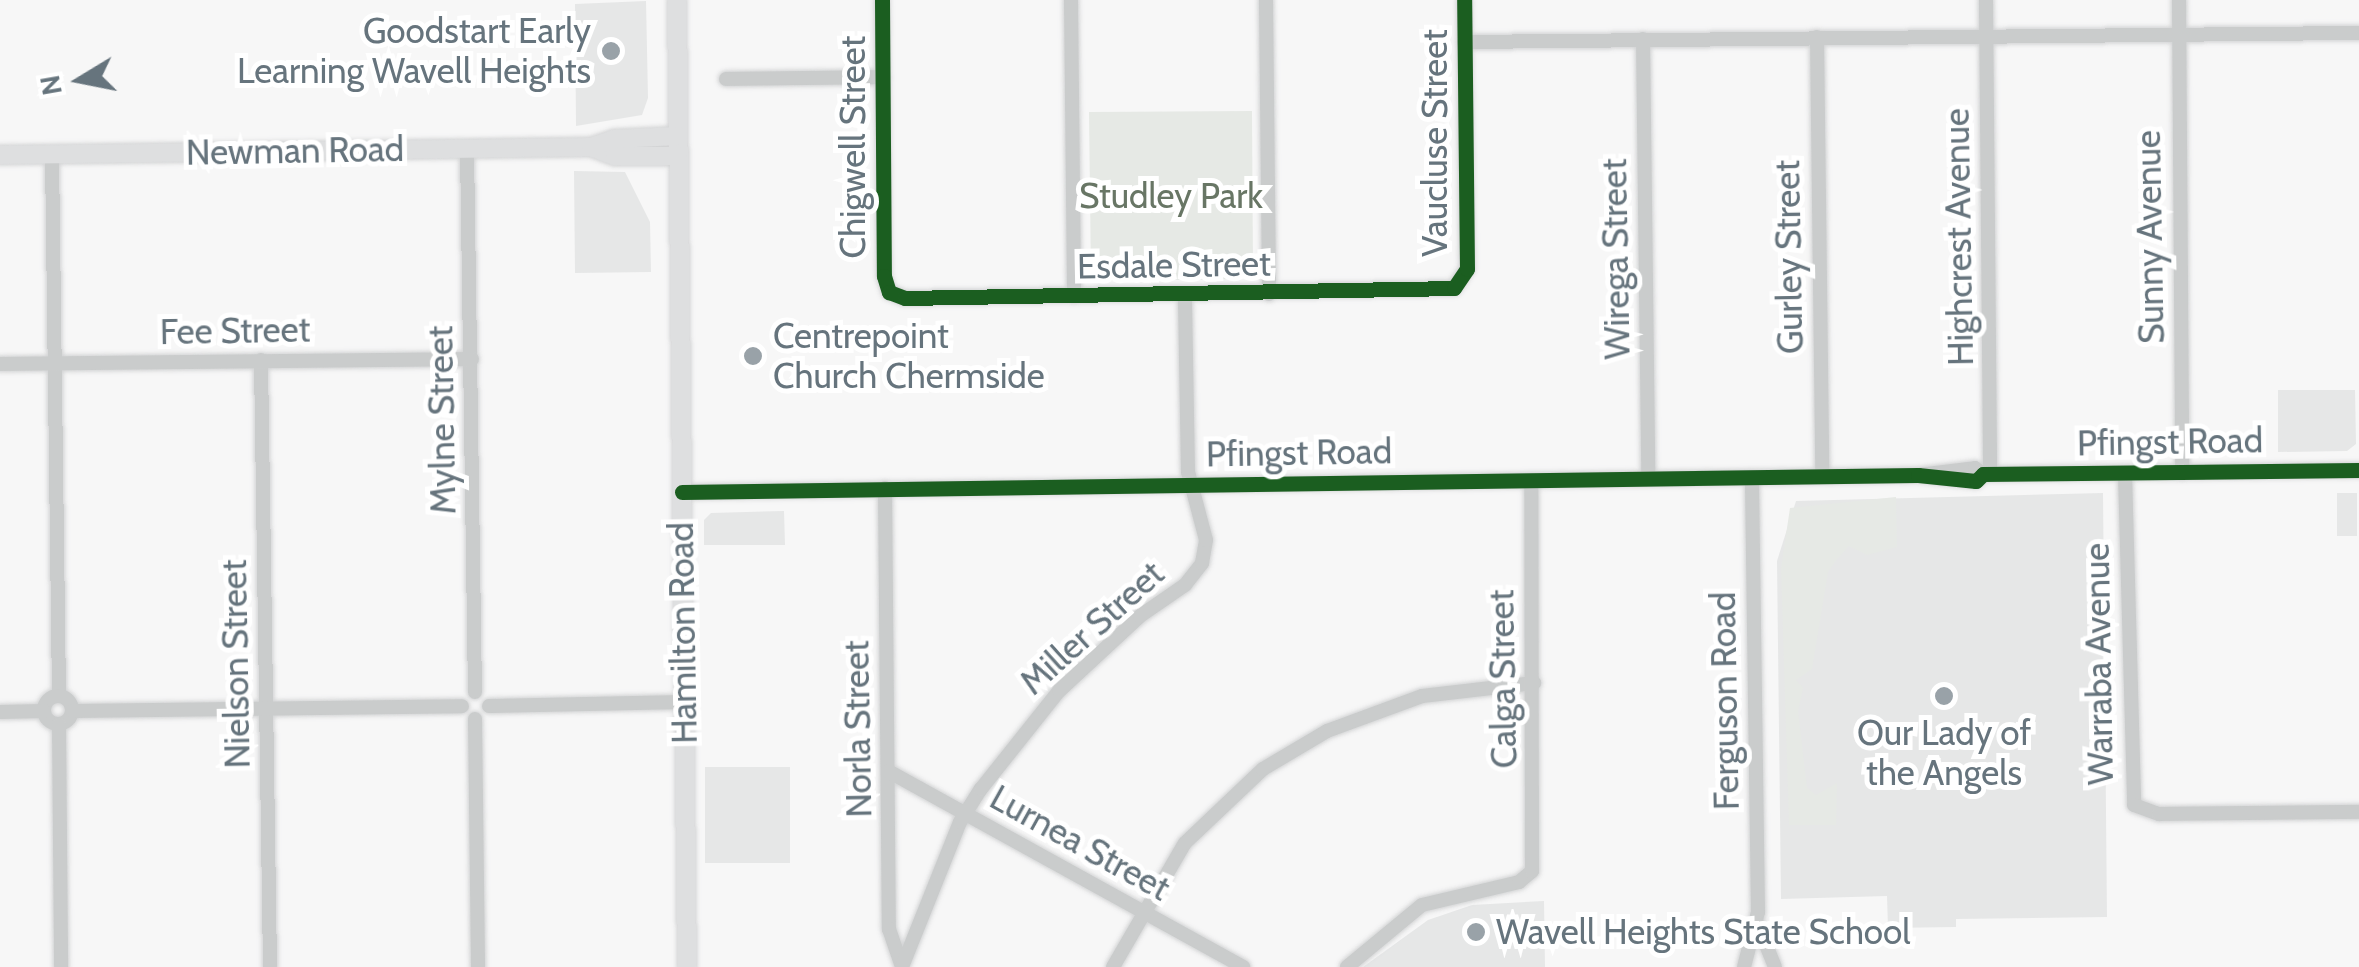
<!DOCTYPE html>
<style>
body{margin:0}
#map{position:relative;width:2359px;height:967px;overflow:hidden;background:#f7f7f7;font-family:Cabin,sans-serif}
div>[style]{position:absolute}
.built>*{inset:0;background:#e6e7e7;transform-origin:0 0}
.green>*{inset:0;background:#e6e9e5}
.roads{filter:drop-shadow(0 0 2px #d3d4d5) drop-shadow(0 0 2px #d3d4d5)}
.minor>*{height:14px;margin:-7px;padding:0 7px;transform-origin:7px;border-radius:7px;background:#cacccc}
.minor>.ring{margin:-7px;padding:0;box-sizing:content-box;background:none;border:14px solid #cacccc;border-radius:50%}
.major>*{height:18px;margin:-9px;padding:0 9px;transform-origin:9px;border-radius:9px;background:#dedfe0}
.cycleway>*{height:15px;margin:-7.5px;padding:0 7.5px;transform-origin:7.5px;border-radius:7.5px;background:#1b5e20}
.dots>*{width:28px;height:28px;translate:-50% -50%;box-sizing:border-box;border:5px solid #fff;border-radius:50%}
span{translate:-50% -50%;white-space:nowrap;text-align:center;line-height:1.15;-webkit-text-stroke:10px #fff;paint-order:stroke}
.poi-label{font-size:35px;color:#66747d}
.right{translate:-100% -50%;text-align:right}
.left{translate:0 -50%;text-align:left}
.street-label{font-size:35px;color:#66747d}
.park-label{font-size:35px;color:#687665}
.north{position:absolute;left:30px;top:30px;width:100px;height:100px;-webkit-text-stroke:8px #fff;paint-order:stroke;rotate:260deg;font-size:28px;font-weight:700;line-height:40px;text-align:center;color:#66747d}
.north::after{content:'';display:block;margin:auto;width:35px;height:45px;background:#66747d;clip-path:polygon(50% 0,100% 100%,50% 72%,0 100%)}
</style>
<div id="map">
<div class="built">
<i style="clip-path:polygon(646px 1px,648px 98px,642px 115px,576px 126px,575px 4px)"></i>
<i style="clip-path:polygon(574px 171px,625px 172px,650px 222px,651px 272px,575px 273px)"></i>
<i style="clip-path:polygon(2278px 390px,2355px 390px,2356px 444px,2347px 451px,2278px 452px)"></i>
<i style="clip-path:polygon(2103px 493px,2107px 917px,1956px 919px,1956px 927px,1888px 928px,1887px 896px,1781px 899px,1777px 561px,1796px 501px)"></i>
<i style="left:2357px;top:493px;width:43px;height:20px;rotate:90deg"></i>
<i style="clip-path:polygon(784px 511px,785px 545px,704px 545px,704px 520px,711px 513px)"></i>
<i style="left:705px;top:767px;width:85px;height:96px"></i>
<i style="clip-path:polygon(1544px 901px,1545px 967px,1363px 967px,1428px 920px,1472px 905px)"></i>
</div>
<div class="green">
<i style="clip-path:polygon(1252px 111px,1253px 270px,1243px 279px,1097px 281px,1091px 276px,1089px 112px)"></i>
<i style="clip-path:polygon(1896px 497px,1897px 547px,1867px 555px,1849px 546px,1837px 559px,1828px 572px,1812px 669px,1796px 680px,1803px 688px,1798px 711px,1807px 788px,1816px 795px,1837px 783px,1836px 825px,1789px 825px,1781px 568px,1790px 508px)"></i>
</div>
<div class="roads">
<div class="minor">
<i style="left:882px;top:0;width:276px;rotate:89.6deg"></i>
<i style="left:884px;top:276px;width:17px;rotate:73deg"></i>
<i style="left:889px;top:292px;width:17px;rotate:21deg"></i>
<i style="left:905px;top:298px;width:549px;rotate:-1.04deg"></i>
<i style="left:1454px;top:288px;width:23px;rotate:-56deg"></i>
<i style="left:1467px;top:269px;width:269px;rotate:-90.6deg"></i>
<i style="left:1071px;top:0;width:296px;rotate:89.4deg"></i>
<i style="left:1266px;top:0;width:294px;rotate:89.4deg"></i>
<i style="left:1986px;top:0;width:474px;rotate:89.5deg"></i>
<i style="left:2179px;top:0;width:473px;rotate:89.6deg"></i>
<i style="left:1817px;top:37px;width:439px;rotate:89.3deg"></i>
<i style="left:1643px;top:39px;width:439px;rotate:89.3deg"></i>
<i style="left:1464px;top:42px;width:895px;rotate:-0.58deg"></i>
<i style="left:726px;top:79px;width:157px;rotate:-0.7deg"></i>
<i style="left:467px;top:148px;width:544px;rotate:89.16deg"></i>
<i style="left:52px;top:154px;width:542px;rotate:89.26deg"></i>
<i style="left:261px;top:360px;width:607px;rotate:89.15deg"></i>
<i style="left:0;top:364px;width:472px;rotate:-0.6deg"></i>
<i style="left:2125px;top:474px;width:331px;rotate:88.4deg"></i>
<i style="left:2134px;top:805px;width:27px;rotate:20deg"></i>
<i style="left:2159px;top:814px;width:200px;rotate:-0.6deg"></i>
<i style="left:1919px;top:475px;width:56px;rotate:-7.1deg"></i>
<i style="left:1975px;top:468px;width:10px;rotate:37deg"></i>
<i style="left:885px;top:488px;width:441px;rotate:89.5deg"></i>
<i style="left:889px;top:929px;width:39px;rotate:71deg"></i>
<i style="left:682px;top:492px;width:1236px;rotate:-0.79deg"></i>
<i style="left:1918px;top:475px;width:58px;rotate:5.9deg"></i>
<i style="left:1976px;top:481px;width:10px;rotate:-45deg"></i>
<i style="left:1983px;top:474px;width:376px;rotate:-0.6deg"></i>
<i class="ring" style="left:44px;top:696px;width:14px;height:14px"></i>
<i style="left:489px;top:706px;width:195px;rotate:-1.2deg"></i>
<i style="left:72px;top:711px;width:390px;rotate:-0.7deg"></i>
<i style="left:0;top:712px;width:44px;rotate:-1.3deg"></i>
<i style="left:475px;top:719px;width:248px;rotate:89.3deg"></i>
<i style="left:59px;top:725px;width:242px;rotate:89.5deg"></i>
<i style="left:888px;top:771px;width:406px;rotate:28.9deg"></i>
<i style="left:1758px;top:925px;width:45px;rotate:68deg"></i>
<i style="left:902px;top:967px;width:156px;rotate:-68.2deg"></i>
<i style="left:960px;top:822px;width:39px;rotate:-58deg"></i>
<i style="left:981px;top:789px;width:125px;rotate:-51.5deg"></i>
<i style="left:1059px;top:691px;width:110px;rotate:-42.8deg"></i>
<i style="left:1140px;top:616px;width:55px;rotate:-34.6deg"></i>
<i style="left:1185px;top:585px;width:28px;rotate:-52deg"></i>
<i style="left:1202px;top:563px;width:23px;rotate:-80deg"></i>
<i style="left:1206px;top:540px;width:70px;rotate:-104.8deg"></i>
<i style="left:1188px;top:472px;width:178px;rotate:-91deg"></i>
<i style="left:1113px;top:967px;width:143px;rotate:-59.9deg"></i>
<i style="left:1185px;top:843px;width:108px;rotate:-43.5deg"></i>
<i style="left:1263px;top:769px;width:74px;rotate:-30.7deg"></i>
<i style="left:1327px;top:731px;width:101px;rotate:-20.2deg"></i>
<i style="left:1422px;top:696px;width:113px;rotate:-6.6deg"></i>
<i style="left:1347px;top:967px;width:97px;rotate:-39.6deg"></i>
<i style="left:1422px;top:905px;width:100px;rotate:-13.3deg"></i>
<i style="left:1519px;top:882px;width:17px;rotate:-40deg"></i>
<i style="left:1532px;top:871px;width:391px;rotate:-90.1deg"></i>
<i style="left:1744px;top:967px;width:57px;rotate:-75.7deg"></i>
<i style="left:1758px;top:912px;width:435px;rotate:-90.8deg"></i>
</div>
<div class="major">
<i style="left:677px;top:0;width:967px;rotate:89.41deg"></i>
<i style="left:591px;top:147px;width:26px;rotate:21deg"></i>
<i style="left:615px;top:156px;width:63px"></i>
<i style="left:0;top:155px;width:591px;rotate:-0.78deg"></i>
<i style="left:591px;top:147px;width:24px;rotate:-19deg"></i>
<i style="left:614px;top:139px;width:64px;rotate:-2.7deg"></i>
</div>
</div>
<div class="cycleway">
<i style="left:882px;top:0;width:276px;rotate:89.6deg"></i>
<i style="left:884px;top:276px;width:17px;rotate:73deg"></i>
<i style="left:889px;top:292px;width:17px;rotate:21deg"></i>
<i style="left:905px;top:298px;width:549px;rotate:-1.04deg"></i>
<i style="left:1454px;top:288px;width:23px;rotate:-56deg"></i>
<i style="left:1467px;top:269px;width:269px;rotate:-90.6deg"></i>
<i style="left:682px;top:492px;width:1236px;rotate:-0.79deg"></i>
<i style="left:1918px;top:475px;width:58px;rotate:5.9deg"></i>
<i style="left:1976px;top:481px;width:10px;rotate:-45deg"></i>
<i style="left:1983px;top:474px;width:376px;rotate:-0.6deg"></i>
</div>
<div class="dots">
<i style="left:611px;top:51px;background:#99a2a8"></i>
<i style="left:753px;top:356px;background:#99a2a8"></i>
<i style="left:1944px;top:696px;background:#99a2a8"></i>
<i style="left:1476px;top:932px;background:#99a2a8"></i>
</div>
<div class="poi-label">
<span class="right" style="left:591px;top:51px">Goodstart Early<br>Learning Wavell Heights</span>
<span class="left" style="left:773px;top:356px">Centrepoint<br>Church Chermside</span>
<span style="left:1944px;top:753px">Our Lady of<br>the Angels</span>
<span class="left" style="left:1496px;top:932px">Wavell Heights State School</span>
</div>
<div class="street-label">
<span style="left:1435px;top:143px;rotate:-90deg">Vaucluse Street</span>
<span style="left:853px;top:147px;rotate:-90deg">Chigwell Street</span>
<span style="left:295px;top:151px;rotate:-1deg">Newman Road</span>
<span style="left:1959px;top:237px;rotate:-91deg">Highcrest Avenue</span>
<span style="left:2150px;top:237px;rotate:-91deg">Sunny Avenue</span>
<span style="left:1789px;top:257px;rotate:-91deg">Gurley Street</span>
<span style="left:1616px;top:259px;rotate:-91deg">Wirega Street</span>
<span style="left:1174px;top:265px;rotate:-1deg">Esdale Street</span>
<span style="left:235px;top:331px;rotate:-1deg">Fee Street</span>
<span style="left:442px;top:420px;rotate:-91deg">Mylne Street</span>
<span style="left:2170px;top:442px;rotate:-1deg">Pfingst Road</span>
<span style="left:1299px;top:453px;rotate:-1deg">Pfingst Road</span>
<span style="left:1092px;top:628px;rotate:-42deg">Miller Street</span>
<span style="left:683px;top:633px;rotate:-91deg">Hamilton Road</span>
<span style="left:236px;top:664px;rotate:-91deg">Nielson Street</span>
<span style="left:2099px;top:664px;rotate:-91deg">Warraba Avenue</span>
<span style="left:1503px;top:679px;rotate:-91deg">Calga Street</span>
<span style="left:1725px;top:701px;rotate:-91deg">Ferguson Road</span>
<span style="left:858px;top:729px;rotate:-91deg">Norla Street</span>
<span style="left:1080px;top:843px;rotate:29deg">Lurnea Street</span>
</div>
<div class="park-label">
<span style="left:1171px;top:196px">Studley Park</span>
</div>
<div class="north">N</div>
</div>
